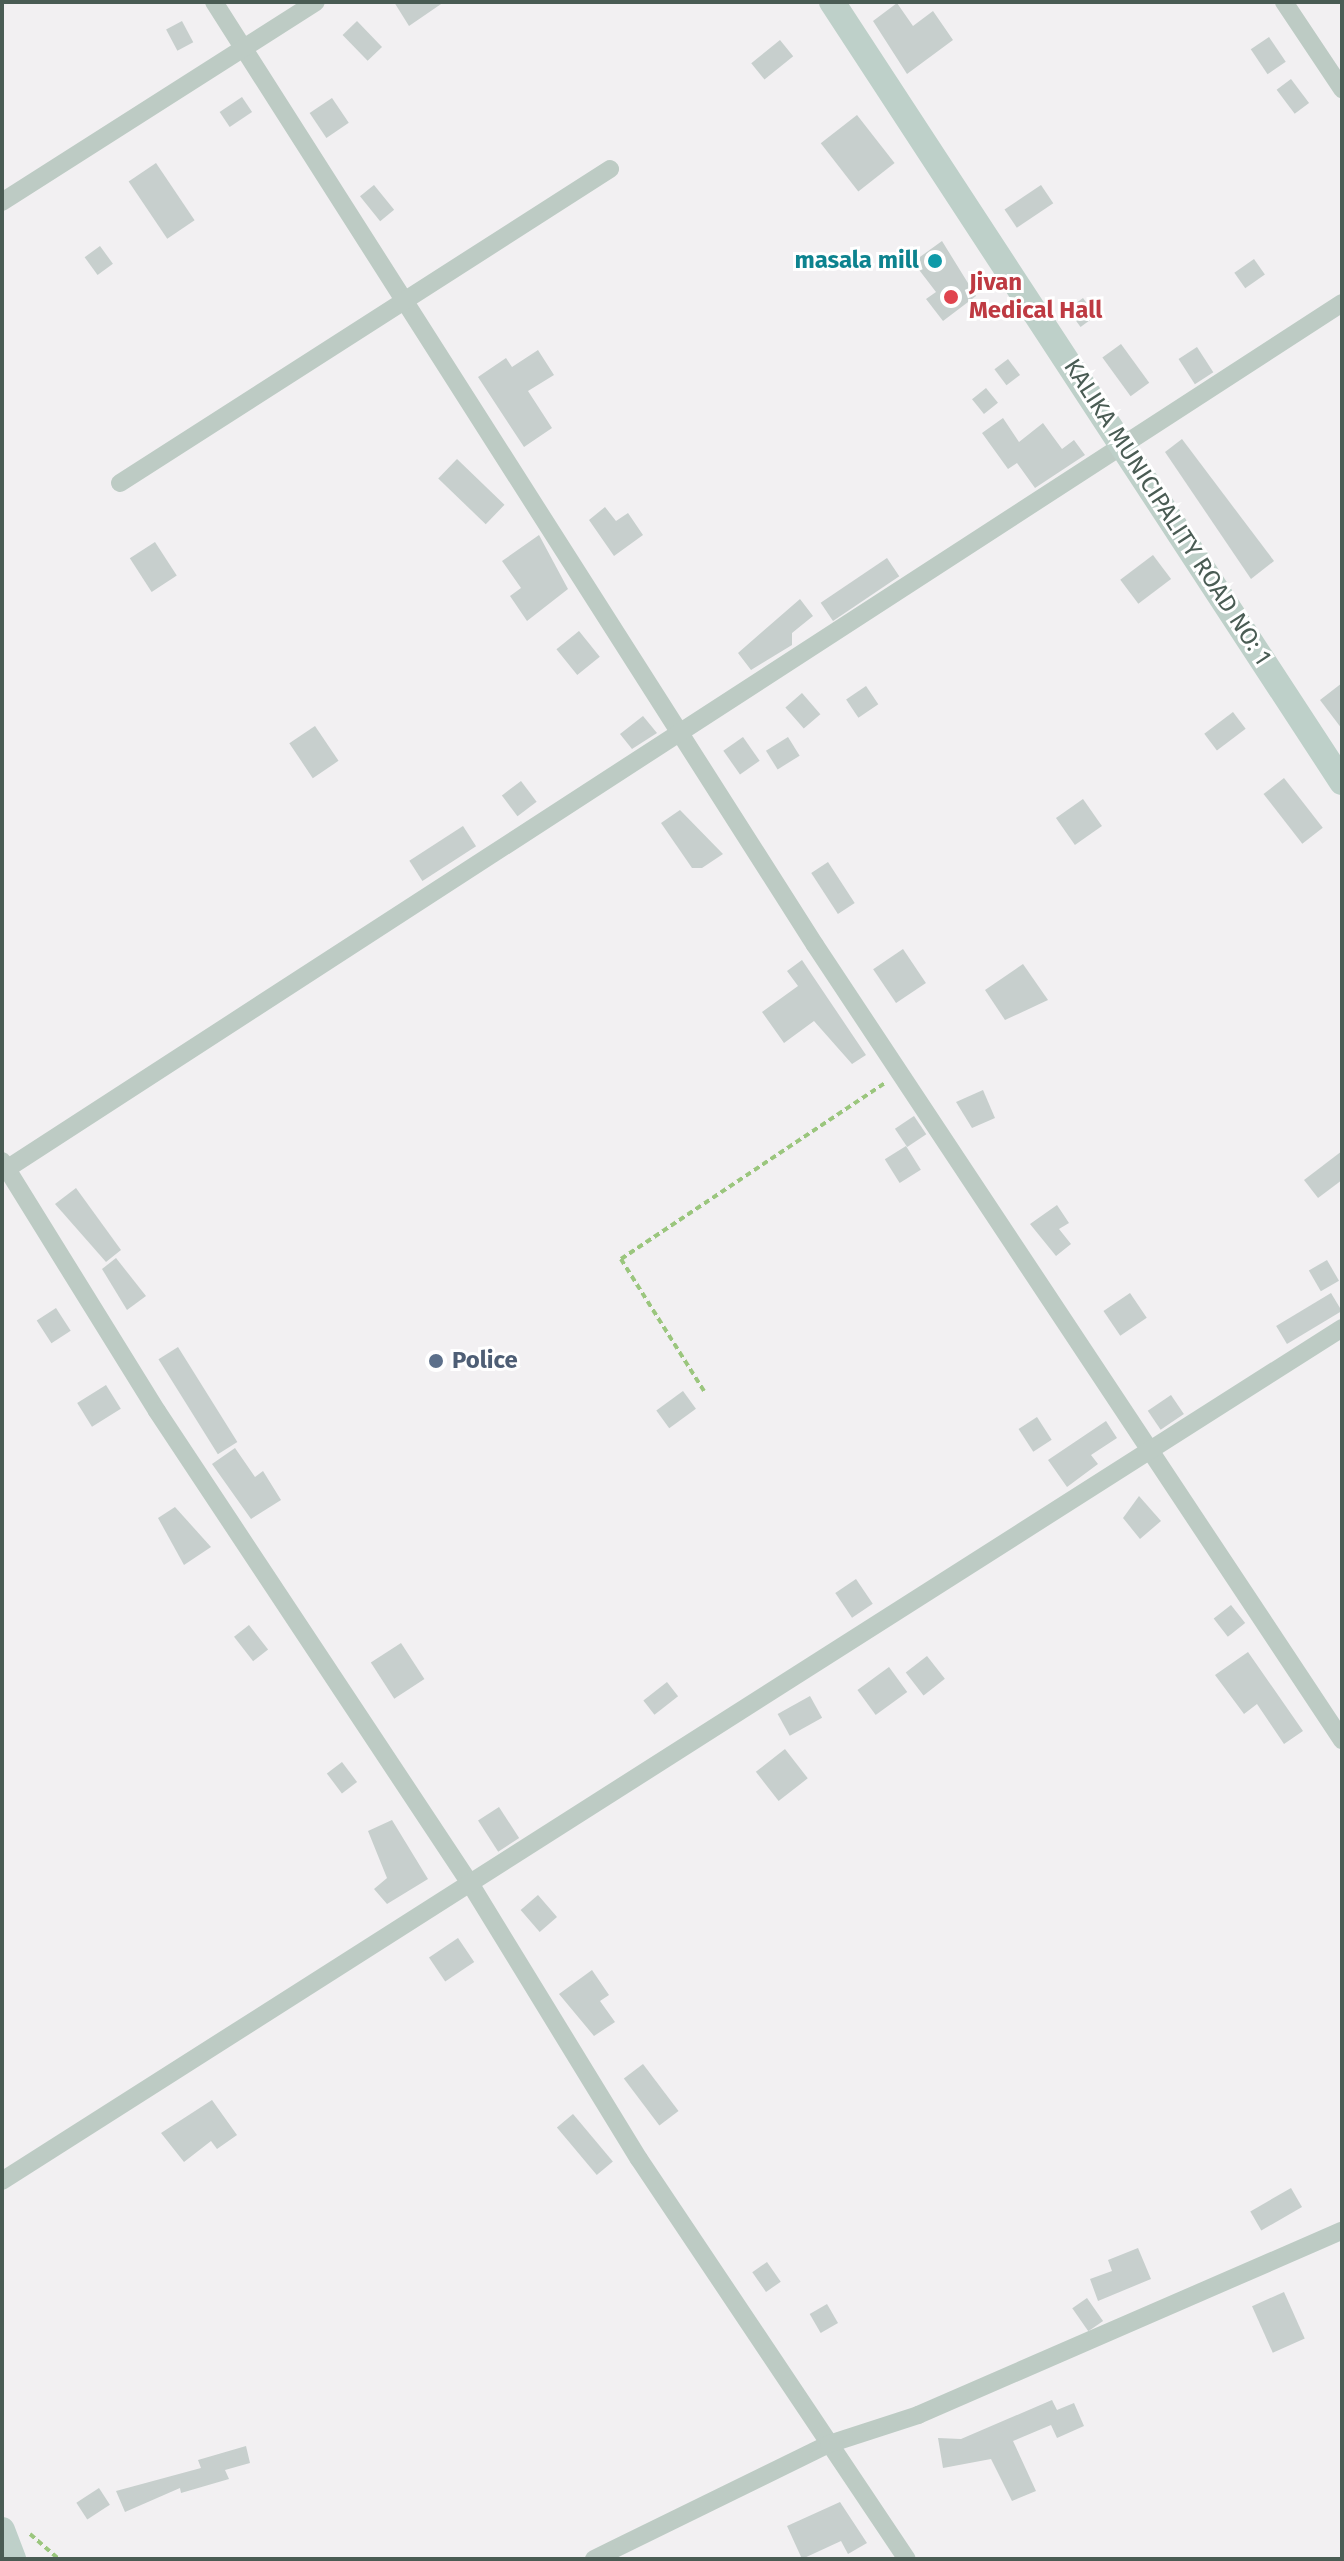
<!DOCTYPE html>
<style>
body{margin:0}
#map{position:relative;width:1344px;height:2561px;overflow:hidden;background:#f2f0f2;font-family:"Fira Sans",sans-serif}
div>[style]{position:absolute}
.building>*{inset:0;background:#c7cfcd;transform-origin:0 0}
.path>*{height:4px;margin-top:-2px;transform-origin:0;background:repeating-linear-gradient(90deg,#9bc67e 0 6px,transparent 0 10px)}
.street>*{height:18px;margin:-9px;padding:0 9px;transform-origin:9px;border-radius:9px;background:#bdcbc4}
.secondary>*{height:26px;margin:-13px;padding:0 13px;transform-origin:13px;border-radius:13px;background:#bed0c9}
.dots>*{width:22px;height:22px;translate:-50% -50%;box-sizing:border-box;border:4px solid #fff;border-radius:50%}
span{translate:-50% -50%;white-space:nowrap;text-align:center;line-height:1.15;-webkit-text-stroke:6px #fff;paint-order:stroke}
.culture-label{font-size:24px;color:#0d838f;font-weight:700}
.right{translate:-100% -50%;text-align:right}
.health-label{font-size:24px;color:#be3a42;font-weight:700}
.left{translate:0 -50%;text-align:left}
.street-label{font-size:24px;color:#4a5c54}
.service-label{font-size:24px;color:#4e5e75;font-weight:700}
.frame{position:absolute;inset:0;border:4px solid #4a5c54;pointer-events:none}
</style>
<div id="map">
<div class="building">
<i style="clip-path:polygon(394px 2px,444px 2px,409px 26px)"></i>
<i style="clip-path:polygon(897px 3px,913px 26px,933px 11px,953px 40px,907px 74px,873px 21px)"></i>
<i style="left:182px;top:21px;width:24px;height:18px;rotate:62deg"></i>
<i style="left:357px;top:21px;width:36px;height:20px;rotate:46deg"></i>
<i style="left:1269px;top:37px;width:30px;height:22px;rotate:56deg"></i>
<i style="left:780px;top:40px;width:21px;height:37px;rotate:51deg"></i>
<i style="left:1291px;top:79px;width:30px;height:18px;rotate:53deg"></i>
<i style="left:242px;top:97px;width:18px;height:27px;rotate:56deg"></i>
<i style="left:332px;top:98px;width:30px;height:27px;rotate:56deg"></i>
<i style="left:857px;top:115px;width:61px;height:46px;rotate:52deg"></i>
<i style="left:156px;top:163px;width:69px;height:33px;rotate:56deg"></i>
<i style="left:374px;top:185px;width:32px;height:18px;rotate:51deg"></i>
<i style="left:1041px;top:185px;width:22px;height:44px;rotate:56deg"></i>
<i style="clip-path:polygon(942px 241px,976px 296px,943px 321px,926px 299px,936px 292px,913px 262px)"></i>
<i style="left:100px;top:246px;width:22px;height:19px;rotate:54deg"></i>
<i style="left:1254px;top:259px;width:19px;height:24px;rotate:55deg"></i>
<i style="left:1083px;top:298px;width:22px;height:19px;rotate:54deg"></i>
<i style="left:1121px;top:344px;width:48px;height:23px;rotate:54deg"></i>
<i style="left:1197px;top:347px;width:30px;height:22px;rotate:57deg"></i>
<i style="clip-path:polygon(538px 350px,554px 375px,528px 391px,552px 428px,524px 447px,478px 377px,506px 358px,512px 367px)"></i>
<i style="left:1008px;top:359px;width:20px;height:17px;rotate:53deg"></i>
<i style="left:986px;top:388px;width:19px;height:18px;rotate:51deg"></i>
<i style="clip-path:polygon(1003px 418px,1019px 442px,1043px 423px,1062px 449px,1074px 440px,1085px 455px,1035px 488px,1017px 463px,1008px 469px,982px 433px)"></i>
<i style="clip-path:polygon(1182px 439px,1274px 561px,1251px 579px,1165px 452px)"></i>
<i style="left:457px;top:459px;width:66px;height:27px;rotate:44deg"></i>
<i style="clip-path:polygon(605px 507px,616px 521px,628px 513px,643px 535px,614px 556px,589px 520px)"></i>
<i style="clip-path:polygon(539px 535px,568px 589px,527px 621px,510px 596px,521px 588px,502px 561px)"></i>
<i style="left:155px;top:542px;width:40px;height:30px;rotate:57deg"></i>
<i style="left:1153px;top:555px;width:30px;height:41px;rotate:53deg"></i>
<i style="left:887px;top:558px;width:22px;height:80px;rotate:56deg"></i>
<i style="clip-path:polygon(800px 599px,813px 616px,792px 633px,792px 645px,751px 670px,738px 653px)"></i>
<i style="left:579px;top:631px;width:33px;height:29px;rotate:51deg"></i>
<i style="clip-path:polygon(1342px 683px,1342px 729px,1320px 700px)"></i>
<i style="left:866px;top:686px;width:22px;height:24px;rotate:56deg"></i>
<i style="left:802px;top:693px;width:28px;height:22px;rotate:49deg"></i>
<i style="left:1233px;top:712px;width:21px;height:36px;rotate:53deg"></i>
<i style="clip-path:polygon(643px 716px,657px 733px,632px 749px,620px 734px)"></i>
<i style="left:315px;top:726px;width:42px;height:31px;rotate:56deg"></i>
<i style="left:743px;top:737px;width:29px;height:24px;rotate:55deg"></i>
<i style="left:788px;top:737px;width:22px;height:26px;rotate:58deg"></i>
<i style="left:1284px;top:778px;width:63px;height:26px;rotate:52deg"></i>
<i style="left:521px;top:781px;width:26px;height:24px;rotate:53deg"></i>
<i style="left:1083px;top:799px;width:33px;height:33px;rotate:55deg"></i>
<i style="clip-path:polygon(680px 810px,723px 854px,702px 868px,692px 868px,661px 823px)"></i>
<i style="left:463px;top:826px;width:24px;height:64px;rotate:57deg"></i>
<i style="left:828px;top:862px;width:49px;height:20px;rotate:57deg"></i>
<i style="left:903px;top:949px;width:41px;height:36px;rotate:56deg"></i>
<i style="clip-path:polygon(802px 960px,866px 1055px,852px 1064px,814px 1021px,784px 1043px,762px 1012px,798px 986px,787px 971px)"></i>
<i style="clip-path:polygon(1023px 964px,1048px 1000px,1005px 1020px,985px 990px)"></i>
<i style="clip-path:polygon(983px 1090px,995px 1118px,972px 1128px,956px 1102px)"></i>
<i style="left:914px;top:1116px;width:22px;height:23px;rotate:56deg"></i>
<i style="left:906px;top:1146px;width:28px;height:25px;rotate:58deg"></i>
<i style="clip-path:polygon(1342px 1151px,1342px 1180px,1318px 1198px,1304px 1180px)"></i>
<i style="clip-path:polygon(76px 1188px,121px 1250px,106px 1262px,55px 1204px)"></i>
<i style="clip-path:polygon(1057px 1205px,1069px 1223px,1059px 1229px,1071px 1244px,1056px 1256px,1030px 1224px)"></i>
<i style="clip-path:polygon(116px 1258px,146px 1296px,127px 1310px,102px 1269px)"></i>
<i style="left:1327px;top:1260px;width:24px;height:21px;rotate:60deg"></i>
<i style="left:1130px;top:1293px;width:30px;height:32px;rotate:56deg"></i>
<i style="left:1331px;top:1293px;width:21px;height:64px;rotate:59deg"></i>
<i style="left:56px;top:1308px;width:27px;height:23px;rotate:57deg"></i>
<i style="left:178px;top:1347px;width:112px;height:23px;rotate:58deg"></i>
<i style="left:106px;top:1385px;width:28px;height:34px;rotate:58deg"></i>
<i style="left:683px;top:1391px;width:22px;height:33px;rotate:54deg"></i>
<i style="left:1171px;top:1395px;width:23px;height:28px;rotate:56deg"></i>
<i style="left:1037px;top:1417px;width:27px;height:22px;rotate:57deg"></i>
<i style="clip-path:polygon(1106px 1421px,1117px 1438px,1091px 1455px,1098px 1464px,1067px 1487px,1048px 1460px)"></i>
<i style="clip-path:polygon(235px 1448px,255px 1477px,263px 1471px,281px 1500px,251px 1519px,212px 1464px)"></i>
<i style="clip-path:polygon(1139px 1496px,1161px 1521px,1140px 1539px,1123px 1518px)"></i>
<i style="clip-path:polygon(175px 1507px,211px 1547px,184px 1565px,158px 1518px)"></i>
<i style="left:856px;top:1579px;width:30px;height:25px;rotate:56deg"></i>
<i style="left:1231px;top:1605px;width:23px;height:22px;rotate:52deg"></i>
<i style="left:249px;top:1625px;width:31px;height:19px;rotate:52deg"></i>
<i style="left:401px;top:1643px;width:43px;height:36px;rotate:57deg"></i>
<i style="clip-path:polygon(1248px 1652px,1303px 1731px,1284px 1744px,1257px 1704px,1244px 1714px,1215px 1675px)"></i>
<i style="left:927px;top:1656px;width:29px;height:27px;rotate:52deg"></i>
<i style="left:889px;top:1667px;width:31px;height:39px;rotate:54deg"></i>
<i style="left:667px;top:1682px;width:18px;height:30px;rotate:52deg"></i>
<i style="left:810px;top:1696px;width:25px;height:37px;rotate:61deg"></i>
<i style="left:785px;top:1749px;width:37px;height:37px;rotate:52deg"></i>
<i style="left:342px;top:1762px;width:25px;height:19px;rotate:53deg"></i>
<i style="left:499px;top:1807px;width:37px;height:25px;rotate:57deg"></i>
<i style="clip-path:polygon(392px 1820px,428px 1879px,387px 1904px,374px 1889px,387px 1878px,368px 1831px)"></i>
<i style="left:538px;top:1895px;width:29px;height:23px;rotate:49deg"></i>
<i style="left:458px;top:1938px;width:29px;height:35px;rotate:56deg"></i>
<i style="clip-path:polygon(592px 1970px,609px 1995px,600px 2001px,615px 2022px,594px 2036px,559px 1994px)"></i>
<i style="left:643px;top:2064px;width:59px;height:24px;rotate:53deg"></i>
<i style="clip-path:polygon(212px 2100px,237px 2135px,217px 2149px,211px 2141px,184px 2162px,161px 2133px)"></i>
<i style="left:573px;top:2114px;width:62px;height:21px;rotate:50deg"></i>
<i style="left:1291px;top:2188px;width:22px;height:47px;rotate:60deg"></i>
<i style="clip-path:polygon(1138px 2248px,1151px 2279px,1098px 2301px,1090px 2279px,1112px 2271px,1108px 2260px)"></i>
<i style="left:767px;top:2262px;width:24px;height:18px;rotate:55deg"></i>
<i style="left:1284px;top:2292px;width:51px;height:35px;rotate:66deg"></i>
<i style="left:1087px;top:2298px;width:28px;height:18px;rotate:55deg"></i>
<i style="left:827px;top:2304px;width:22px;height:20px;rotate:60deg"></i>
<i style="clip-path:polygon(1052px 2400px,1057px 2410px,1074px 2403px,1084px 2426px,1057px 2438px,1051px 2425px,1013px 2441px,1036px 2491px,1012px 2501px,991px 2459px,943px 2468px,938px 2438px,961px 2439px)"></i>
<i style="clip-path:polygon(246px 2446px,250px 2463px,225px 2470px,229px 2479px,181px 2493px,180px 2488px,125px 2512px,116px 2491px,201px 2468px,198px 2460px)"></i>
<i style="left:99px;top:2488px;width:20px;height:27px;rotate:57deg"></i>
<i style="clip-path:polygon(840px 2502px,867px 2543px,848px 2554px,841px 2541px,802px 2559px,787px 2526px)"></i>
</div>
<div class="path">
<i style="left:704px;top:1391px;width:156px;rotate:-122.2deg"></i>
<i style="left:621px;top:1259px;width:317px;rotate:-33.7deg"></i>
<i style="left:30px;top:2534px;width:38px;rotate:41deg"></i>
</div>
<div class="street">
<i style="left:214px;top:2px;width:1118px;rotate:57.49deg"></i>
<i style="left:815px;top:945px;width:954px;rotate:56.46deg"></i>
<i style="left:1284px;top:2px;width:105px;rotate:56.3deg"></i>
<i style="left:2px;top:202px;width:372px;rotate:-32.5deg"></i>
<i style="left:120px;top:483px;width:582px;rotate:-32.65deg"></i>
<i style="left:2px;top:1161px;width:294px;rotate:58.2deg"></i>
<i style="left:157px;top:1411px;width:569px;rotate:56.48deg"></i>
<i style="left:471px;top:1885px;width:321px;rotate:58.5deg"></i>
<i style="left:639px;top:2159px;width:481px;rotate:56.2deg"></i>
<i style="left:2px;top:1172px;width:1597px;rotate:-32.96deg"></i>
<i style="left:2px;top:2181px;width:1588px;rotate:-32.48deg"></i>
<i style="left:594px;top:2559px;width:262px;rotate:-26.1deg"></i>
<i style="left:829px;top:2444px;width:94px;rotate:-18deg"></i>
<i style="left:918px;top:2415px;width:462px;rotate:-23.5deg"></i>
</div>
<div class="secondary">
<i style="left:832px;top:2px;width:932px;rotate:56.82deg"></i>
<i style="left:2px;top:2530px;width:31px;rotate:69deg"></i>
</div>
<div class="dots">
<i style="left:935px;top:261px;background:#0f9aa8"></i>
<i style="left:951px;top:297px;background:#e0444e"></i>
<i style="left:436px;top:1361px;background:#5c6f8a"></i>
</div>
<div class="culture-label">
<span class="right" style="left:919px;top:261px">masala mill</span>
</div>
<div class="health-label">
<span class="left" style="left:969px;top:297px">Jivan<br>Medical Hall</span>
</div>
<div class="street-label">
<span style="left:1167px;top:512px;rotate:57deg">KALIKA MUNICIPALITY ROAD NO: 1</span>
</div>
<div class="service-label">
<span class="left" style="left:452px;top:1361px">Police</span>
</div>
<div class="frame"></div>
</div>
